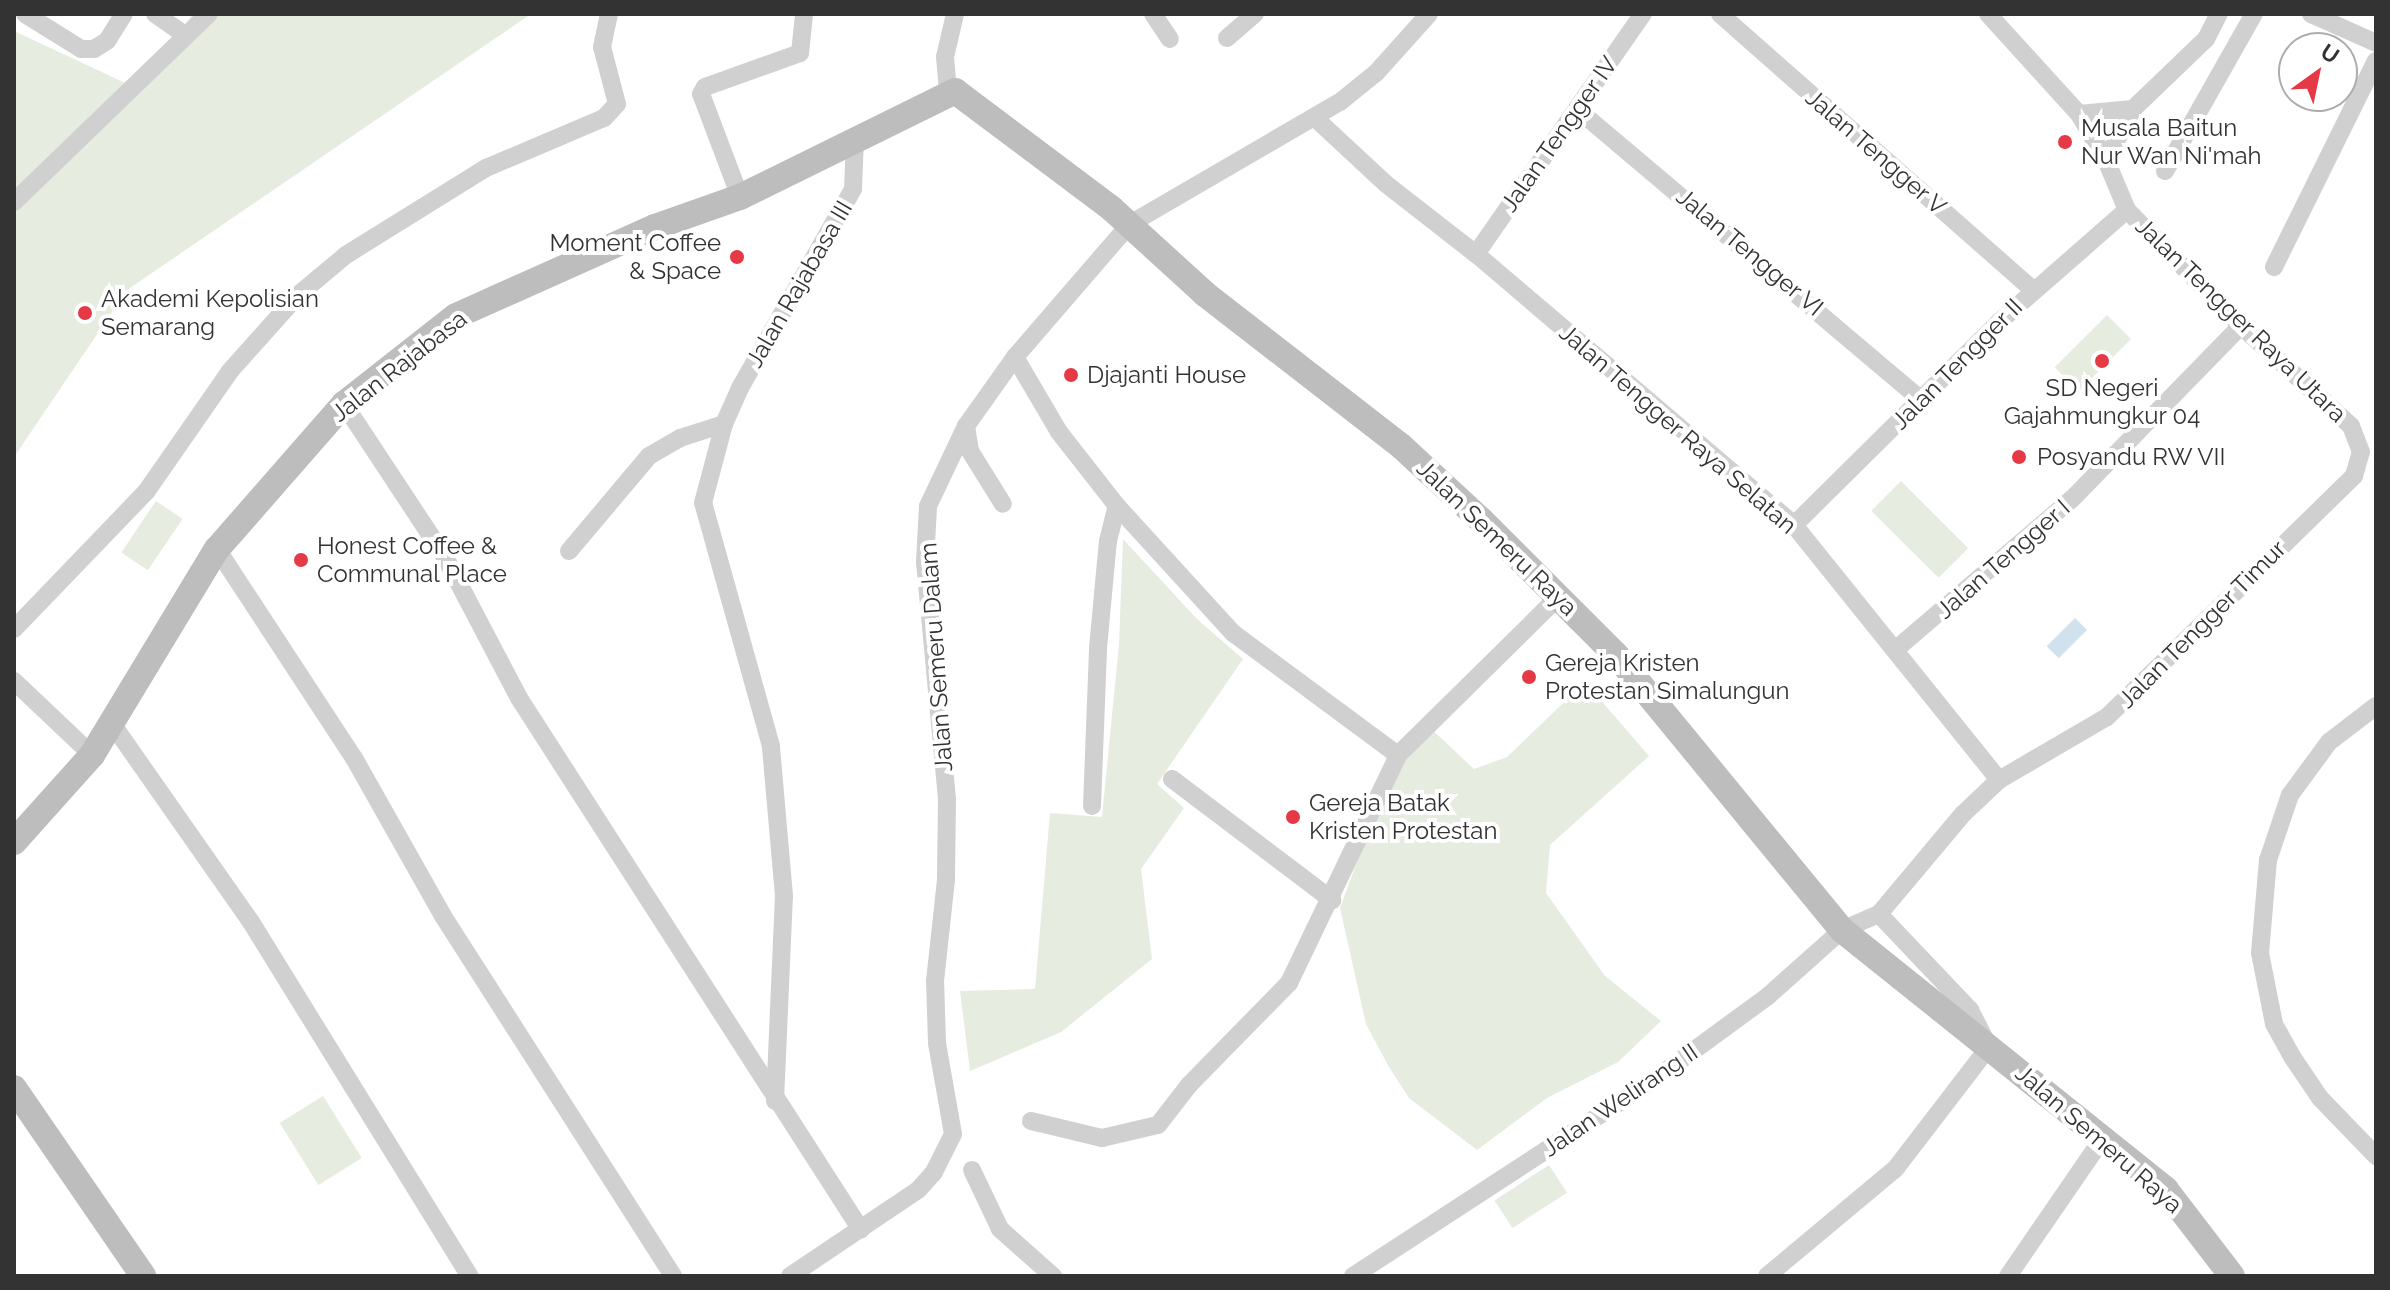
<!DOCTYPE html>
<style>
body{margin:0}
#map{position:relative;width:2390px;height:1290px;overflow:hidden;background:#fff;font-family:Raleway,sans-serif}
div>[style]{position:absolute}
.green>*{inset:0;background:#e6ecdf;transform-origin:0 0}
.water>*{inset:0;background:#cfe2ee;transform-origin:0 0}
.street>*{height:18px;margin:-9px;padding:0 9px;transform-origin:9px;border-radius:9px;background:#d0d0d0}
.secondary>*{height:26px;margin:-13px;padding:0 13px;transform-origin:13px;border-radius:13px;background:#bdbdbd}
.dots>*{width:22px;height:22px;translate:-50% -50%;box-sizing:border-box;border:4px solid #fff;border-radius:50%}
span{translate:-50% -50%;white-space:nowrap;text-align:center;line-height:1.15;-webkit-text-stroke:8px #fff;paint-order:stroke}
.poi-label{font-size:24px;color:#333}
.left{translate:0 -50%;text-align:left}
.right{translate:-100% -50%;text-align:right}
.street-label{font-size:24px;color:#333}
.frame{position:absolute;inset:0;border:16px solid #333;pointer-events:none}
.north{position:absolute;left:2278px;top:32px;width:80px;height:80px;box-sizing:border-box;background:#fff;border:2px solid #adadad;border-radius:50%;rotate:33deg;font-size:22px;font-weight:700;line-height:32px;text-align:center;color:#333}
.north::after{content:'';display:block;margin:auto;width:28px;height:36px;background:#e63946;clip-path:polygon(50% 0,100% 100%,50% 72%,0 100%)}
</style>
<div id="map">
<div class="green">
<i style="clip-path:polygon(193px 14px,531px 14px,127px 290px,14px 457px,14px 31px,136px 88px)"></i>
<i style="left:2107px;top:315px;width:34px;height:74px;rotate:45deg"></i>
<i style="left:1901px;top:481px;width:95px;height:42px;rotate:45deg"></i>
<i style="left:156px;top:501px;width:32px;height:62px;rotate:34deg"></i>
<i style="clip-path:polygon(1123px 539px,1197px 619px,1243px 659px,1157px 784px,1184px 808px,1141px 869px,1152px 959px,1061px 1032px,970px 1071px,960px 991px,1035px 989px,1050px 813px,1102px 817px,1119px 644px)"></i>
<i style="clip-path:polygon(1585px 682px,1649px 756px,1550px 845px,1546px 893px,1605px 976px,1661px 1021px,1618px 1062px,1547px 1098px,1477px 1150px,1409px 1098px,1389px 1067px,1366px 1024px,1340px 908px,1389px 775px,1427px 725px,1474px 769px,1507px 757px)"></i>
<i style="left:323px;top:1096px;width:73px;height:51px;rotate:58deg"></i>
<i style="left:1549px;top:1165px;width:33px;height:65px;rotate:57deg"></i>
</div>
<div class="water">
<i style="left:2075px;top:618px;width:17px;height:40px;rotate:45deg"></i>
</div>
<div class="street">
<i style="left:25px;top:14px;width:66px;rotate:32deg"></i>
<i style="left:81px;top:49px;width:13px"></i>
<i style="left:94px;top:49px;width:15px;rotate:-32deg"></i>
<i style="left:107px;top:41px;width:32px;rotate:-58deg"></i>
<i style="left:155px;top:14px;width:35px;rotate:35deg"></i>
<i style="left:1153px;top:14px;width:30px;rotate:56deg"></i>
<i style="left:1720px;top:14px;width:417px;rotate:41.4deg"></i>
<i style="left:1988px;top:14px;width:135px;rotate:47.7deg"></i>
<i style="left:2079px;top:114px;width:53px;rotate:59.6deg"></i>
<i style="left:2311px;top:14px;width:71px;rotate:24deg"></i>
<i style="left:1227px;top:38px;width:37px;rotate:-41deg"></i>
<i style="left:948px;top:91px;width:34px;rotate:-95deg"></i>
<i style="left:945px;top:57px;width:44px;rotate:-76.9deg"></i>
<i style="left:1577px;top:109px;width:451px;rotate:40.2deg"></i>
<i style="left:2079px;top:114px;width:54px;rotate:-5.3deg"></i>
<i style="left:1315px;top:118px;width:97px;rotate:42.9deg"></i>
<i style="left:1386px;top:184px;width:114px;rotate:37.9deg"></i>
<i style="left:1476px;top:254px;width:418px;rotate:40.4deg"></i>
<i style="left:1794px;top:525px;width:327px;rotate:51.2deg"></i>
<i style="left:2165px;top:171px;width:180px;rotate:-60.5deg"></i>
<i style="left:740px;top:197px;width:110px;rotate:-110.7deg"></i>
<i style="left:701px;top:94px;width:8px;rotate:-60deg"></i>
<i style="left:705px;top:87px;width:101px;rotate:-19.7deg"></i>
<i style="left:800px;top:53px;width:39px;rotate:-84deg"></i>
<i style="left:14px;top:202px;width:271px;rotate:-44deg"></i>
<i style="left:1476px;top:254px;width:292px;rotate:-55.2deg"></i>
<i style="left:2274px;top:267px;width:230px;rotate:-63.7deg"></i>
<i style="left:1015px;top:357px;width:87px;rotate:59.6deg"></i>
<i style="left:1059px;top:432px;width:94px;rotate:51.9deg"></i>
<i style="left:1117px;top:506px;width:172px;rotate:47.6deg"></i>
<i style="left:1233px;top:633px;width:205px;rotate:36.5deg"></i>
<i style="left:344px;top:404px;width:183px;rotate:56.6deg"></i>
<i style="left:445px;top:557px;width:159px;rotate:62.3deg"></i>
<i style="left:519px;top:698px;width:632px;rotate:57.26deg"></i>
<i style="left:966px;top:426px;width:25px;rotate:81deg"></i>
<i style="left:970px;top:451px;width:62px;rotate:58.1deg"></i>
<i style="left:1794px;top:525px;width:289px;rotate:-44.7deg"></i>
<i style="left:1999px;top:322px;width:170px;rotate:-41.2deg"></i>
<i style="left:217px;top:549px;width:250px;rotate:56.8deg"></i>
<i style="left:354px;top:758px;width:181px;rotate:60.6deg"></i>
<i style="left:443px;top:916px;width:427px;rotate:57.4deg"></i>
<i style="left:569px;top:551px;width:124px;rotate:-49.9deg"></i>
<i style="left:649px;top:456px;width:36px;rotate:-30deg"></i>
<i style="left:680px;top:438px;width:46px;rotate:-17.7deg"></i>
<i style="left:14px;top:629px;width:190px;rotate:-46.1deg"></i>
<i style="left:146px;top:492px;width:147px;rotate:-55.2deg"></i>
<i style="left:230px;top:371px;width:101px;rotate:-48.2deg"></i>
<i style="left:297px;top:296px;width:64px;rotate:-39.9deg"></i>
<i style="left:346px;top:255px;width:165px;rotate:-31.9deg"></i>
<i style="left:486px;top:168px;width:128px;rotate:-23deg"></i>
<i style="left:604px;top:118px;width:19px;rotate:-47deg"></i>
<i style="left:617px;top:104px;width:59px;rotate:-104.7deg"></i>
<i style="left:602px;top:47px;width:34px;rotate:-78deg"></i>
<i style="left:1895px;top:650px;width:233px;rotate:-40.5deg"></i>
<i style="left:2072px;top:499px;width:242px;rotate:-45.7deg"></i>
<i style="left:14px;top:681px;width:108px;rotate:43.5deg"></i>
<i style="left:2376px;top:706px;width:59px;rotate:142.5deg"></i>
<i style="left:2329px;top:742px;width:66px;rotate:126.3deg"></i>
<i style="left:2290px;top:795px;width:69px;rotate:108.7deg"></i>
<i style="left:2268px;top:860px;width:93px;rotate:94.9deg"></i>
<i style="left:2260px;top:953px;width:72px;rotate:78.8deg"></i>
<i style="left:2274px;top:1024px;width:39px;rotate:61deg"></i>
<i style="left:2293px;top:1058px;width:48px;rotate:56deg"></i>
<i style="left:2320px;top:1098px;width:81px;rotate:46deg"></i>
<i style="left:113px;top:725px;width:241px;rotate:55deg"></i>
<i style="left:251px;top:922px;width:416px;rotate:58.3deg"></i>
<i style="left:1172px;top:779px;width:201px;rotate:37.1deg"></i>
<i style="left:1092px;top:806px;width:158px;rotate:-87.8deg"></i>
<i style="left:1098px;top:648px;width:107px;rotate:-84.7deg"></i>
<i style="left:1108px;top:541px;width:36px;rotate:-76deg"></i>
<i style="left:775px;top:1101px;width:205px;rotate:-87.5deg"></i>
<i style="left:784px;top:896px;width:151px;rotate:-95deg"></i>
<i style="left:771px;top:746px;width:252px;rotate:-105.6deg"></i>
<i style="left:703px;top:503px;width:82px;rotate:-75.1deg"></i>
<i style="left:724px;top:424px;width:39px;rotate:-66deg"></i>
<i style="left:740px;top:388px;width:229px;rotate:-60.4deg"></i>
<i style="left:853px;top:189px;width:50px;rotate:-87.7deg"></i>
<i style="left:1031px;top:1121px;width:73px;rotate:13.5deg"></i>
<i style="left:1102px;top:1138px;width:57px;rotate:-13.1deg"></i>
<i style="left:1158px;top:1125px;width:51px;rotate:-52.2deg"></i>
<i style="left:1189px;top:1085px;width:143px;rotate:-45.6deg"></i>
<i style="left:1289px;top:983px;width:253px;rotate:-64.4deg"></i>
<i style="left:1398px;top:755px;width:228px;rotate:-44.6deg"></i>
<i style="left:972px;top:1170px;width:65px;rotate:64.6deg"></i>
<i style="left:1000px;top:1229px;width:71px;rotate:41.6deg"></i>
<i style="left:790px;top:1276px;width:154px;rotate:-33.9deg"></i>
<i style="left:918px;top:1190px;width:24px;rotate:-48deg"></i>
<i style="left:934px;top:1172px;width:42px;rotate:-63.4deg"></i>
<i style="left:953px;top:1134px;width:92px;rotate:-100deg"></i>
<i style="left:937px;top:1043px;width:62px;rotate:-91.8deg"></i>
<i style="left:935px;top:981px;width:103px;rotate:-83.8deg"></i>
<i style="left:946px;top:879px;width:80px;rotate:-89.3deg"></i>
<i style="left:947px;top:799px;width:238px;rotate:-95.3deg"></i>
<i style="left:925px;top:562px;width:56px;rotate:-86.9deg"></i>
<i style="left:928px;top:506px;width:89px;rotate:-64.6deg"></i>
<i style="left:966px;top:426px;width:85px;rotate:-54.6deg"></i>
<i style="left:1015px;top:357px;width:176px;rotate:-49.2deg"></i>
<i style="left:1130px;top:224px;width:243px;rotate:-30.2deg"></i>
<i style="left:1340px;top:102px;width:46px;rotate:-38.9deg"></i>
<i style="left:1376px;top:73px;width:79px;rotate:-48.1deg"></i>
<i style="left:1353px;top:1276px;width:357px;rotate:-33.1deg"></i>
<i style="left:1652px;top:1081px;width:144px;rotate:-36.2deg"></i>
<i style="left:1768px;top:996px;width:99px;rotate:-41.7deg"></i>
<i style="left:1842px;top:930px;width:40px;rotate:-23.4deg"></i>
<i style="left:1879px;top:914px;width:131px;rotate:-50deg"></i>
<i style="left:1963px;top:814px;width:50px;rotate:-43.4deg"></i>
<i style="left:1999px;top:780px;width:125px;rotate:-30.3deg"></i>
<i style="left:2107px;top:717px;width:345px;rotate:-44.3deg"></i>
<i style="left:2354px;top:476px;width:25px;rotate:-74deg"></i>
<i style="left:2361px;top:452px;width:28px;rotate:-111deg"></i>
<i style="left:2351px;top:426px;width:149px;rotate:-137.7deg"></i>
<i style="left:2241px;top:326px;width:163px;rotate:-134.5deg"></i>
<i style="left:2127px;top:210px;width:54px;rotate:-112.8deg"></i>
<i style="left:2106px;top:160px;width:58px;rotate:-62.1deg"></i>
<i style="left:2133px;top:109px;width:101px;rotate:-43.8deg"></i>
<i style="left:2206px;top:39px;width:28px;rotate:-63deg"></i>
<i style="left:1767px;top:1276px;width:168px;rotate:-39.9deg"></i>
<i style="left:1896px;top:1168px;width:153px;rotate:-52.5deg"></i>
<i style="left:1989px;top:1047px;width:42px;rotate:-117.2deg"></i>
<i style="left:1970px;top:1010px;width:132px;rotate:-133.5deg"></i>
<i style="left:2008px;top:1276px;width:168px;rotate:-55.5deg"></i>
</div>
<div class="secondary">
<i style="left:14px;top:842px;width:117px;rotate:-48.1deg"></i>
<i style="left:92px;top:755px;width:241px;rotate:-58.8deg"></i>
<i style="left:217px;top:549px;width:193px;rotate:-48.8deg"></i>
<i style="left:344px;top:404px;width:142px;rotate:-38.2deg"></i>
<i style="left:456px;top:316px;width:218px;rotate:-24.1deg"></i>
<i style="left:655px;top:227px;width:90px;rotate:-19.4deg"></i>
<i style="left:740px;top:197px;width:240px;rotate:-26.2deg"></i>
<i style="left:955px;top:91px;width:196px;rotate:36.9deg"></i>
<i style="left:1112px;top:209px;width:126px;rotate:42.4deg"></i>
<i style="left:1205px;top:294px;width:248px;rotate:37.8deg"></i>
<i style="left:1401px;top:446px;width:109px;rotate:42.8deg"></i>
<i style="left:1481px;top:520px;width:191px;rotate:45deg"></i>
<i style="left:1616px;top:655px;width:356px;rotate:50.6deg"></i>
<i style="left:1842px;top:930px;width:415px;rotate:38.7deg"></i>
<i style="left:2166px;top:1190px;width:108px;rotate:52.5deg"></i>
<i style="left:14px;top:1088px;width:228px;rotate:55.5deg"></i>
</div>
<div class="dots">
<i style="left:2065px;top:142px;background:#e63946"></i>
<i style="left:737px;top:257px;background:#e63946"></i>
<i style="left:85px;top:313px;background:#e63946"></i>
<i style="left:2102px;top:361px;background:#e63946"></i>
<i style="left:1071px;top:375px;background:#e63946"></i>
<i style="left:2019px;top:457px;background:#e63946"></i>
<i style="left:301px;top:560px;background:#e63946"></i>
<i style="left:1529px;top:677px;background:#e63946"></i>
<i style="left:1293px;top:817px;background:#e63946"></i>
</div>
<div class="poi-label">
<span class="left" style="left:2081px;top:142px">Musala Baitun<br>Nur Wan Ni'mah</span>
<span class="right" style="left:721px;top:257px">Moment Coffee<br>&amp; Space</span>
<span class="left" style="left:101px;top:313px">Akademi Kepolisian<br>Semarang</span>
<span class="left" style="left:1087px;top:375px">Djajanti House</span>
<span style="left:2102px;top:402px">SD Negeri<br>Gajahmungkur 04</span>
<span class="left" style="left:2037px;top:457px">Posyandu RW VII</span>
<span class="left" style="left:317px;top:560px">Honest Coffee &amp;<br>Communal Place</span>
<span class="left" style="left:1545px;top:677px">Gereja Kristen<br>Protestan Simalungun</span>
<span class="left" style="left:1309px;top:817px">Gereja Batak<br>Kristen Protestan</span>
</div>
<div class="street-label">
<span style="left:1559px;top:134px;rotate:-55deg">Jalan Tengger IV</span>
<span style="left:1876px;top:152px;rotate:41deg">Jalan Tengger V</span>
<span style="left:1750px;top:252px;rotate:40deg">Jalan Tengger VI</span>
<span style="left:799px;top:284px;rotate:-60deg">Jalan Rajabasa III</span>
<span style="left:2241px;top:320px;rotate:44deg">Jalan Tengger Raya Utara</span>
<span style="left:1957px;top:364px;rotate:-45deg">Jalan Tengger II</span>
<span style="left:399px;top:366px;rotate:-38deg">Jalan Rajabasa</span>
<span style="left:1678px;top:429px;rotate:41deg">Jalan Tengger Raya Selatan</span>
<span style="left:1497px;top:538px;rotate:44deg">Jalan Semeru Raya</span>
<span style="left:2003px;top:559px;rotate:-41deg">Jalan Tengger I</span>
<span style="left:2202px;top:624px;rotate:-45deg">Jalan Tengger Timur</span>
<span style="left:936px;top:657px;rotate:-94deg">Jalan Semeru Dalam</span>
<span style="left:1620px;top:1100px;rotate:-34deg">Jalan Welirang II</span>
<span style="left:2099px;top:1139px;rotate:41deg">Jalan Semeru Raya</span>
</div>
<div class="frame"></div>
<div class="north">U</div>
</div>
